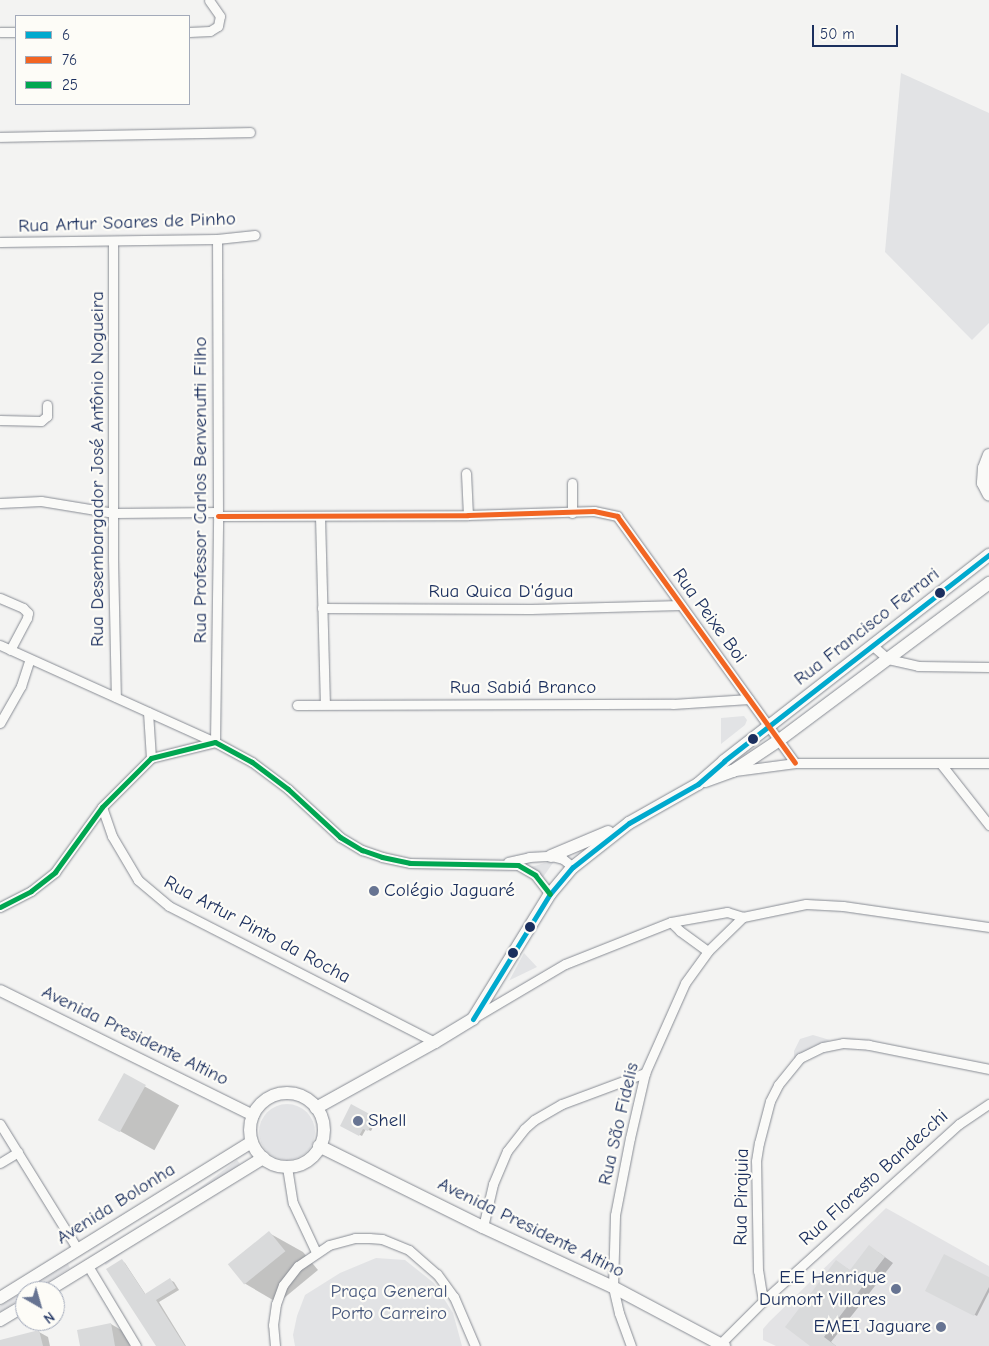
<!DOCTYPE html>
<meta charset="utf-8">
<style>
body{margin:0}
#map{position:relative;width:989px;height:1346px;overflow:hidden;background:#f3f3f2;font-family:"Comic Neue",sans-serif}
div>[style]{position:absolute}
.built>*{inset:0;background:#e3e3e5}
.green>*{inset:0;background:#e2e3e5;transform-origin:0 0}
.round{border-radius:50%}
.shadow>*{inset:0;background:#0003;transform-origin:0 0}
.building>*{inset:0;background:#d9dadb;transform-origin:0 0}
.roads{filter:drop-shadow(0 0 1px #888c94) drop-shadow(0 0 1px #888c94)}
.minor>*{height:9px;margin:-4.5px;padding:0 4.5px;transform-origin:4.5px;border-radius:4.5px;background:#fafaf8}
.tertiary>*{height:11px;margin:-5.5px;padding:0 5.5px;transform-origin:5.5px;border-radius:5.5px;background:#fafaf8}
.secondary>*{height:12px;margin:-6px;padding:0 6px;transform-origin:6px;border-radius:6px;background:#fafaf8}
.secondary>.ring{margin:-6px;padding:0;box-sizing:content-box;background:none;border:12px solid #fafaf8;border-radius:50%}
.bus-1>*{height:5px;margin:-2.5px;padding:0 2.5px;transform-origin:2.5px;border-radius:2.5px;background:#00a9ce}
.bus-2>*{height:5px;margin:-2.5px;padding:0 2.5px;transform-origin:2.5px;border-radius:2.5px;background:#f26522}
.bus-3>*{height:5px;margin:-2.5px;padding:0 2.5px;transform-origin:2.5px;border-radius:2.5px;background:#00a651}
.dots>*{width:14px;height:14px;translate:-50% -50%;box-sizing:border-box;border:2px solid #fdfcf7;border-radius:50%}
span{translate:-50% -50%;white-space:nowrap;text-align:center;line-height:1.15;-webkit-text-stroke:4.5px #fdfcf7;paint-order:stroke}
.street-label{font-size:19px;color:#1b2f5e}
.poi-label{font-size:19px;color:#1b2f5e}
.left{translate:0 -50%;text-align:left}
.right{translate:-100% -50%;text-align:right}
.park-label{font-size:19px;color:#49597d}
.legend{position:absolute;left:15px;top:15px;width:175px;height:90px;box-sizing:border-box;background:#fdfcf7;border:1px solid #a3aaba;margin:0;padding:6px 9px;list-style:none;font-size:15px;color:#1b2f5e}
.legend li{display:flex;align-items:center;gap:10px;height:25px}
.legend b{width:25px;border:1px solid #a3aaba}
.north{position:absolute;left:15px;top:1281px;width:50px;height:50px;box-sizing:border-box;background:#fdfcf7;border:1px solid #a3aaba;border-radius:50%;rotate:142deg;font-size:14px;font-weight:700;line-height:20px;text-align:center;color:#1b2f5e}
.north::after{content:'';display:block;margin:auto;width:18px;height:22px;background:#677492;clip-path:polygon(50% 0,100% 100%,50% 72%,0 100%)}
.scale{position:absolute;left:812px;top:25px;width:86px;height:22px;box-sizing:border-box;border:2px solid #1b2f5e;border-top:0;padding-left:6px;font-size:15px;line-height:18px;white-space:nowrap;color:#1b2f5e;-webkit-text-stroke:4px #fdfcf7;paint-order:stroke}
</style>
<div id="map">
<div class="built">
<i style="clip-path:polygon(886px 1208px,989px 1266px,989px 1346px,776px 1346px,763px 1340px,763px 1329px,769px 1322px)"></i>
</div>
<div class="green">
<i style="clip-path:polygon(901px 73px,989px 113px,989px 323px,972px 340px,885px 252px)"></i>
<i style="clip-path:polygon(744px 716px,747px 720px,745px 725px,721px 744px,721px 718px)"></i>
<i style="clip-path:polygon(555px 860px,541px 880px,531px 867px)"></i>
<i style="clip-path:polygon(524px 953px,537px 967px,508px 981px,509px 981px)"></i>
<i style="clip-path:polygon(813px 1035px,830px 1040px,814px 1046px,794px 1059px,794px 1051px,800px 1039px)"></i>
<i class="round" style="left:259px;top:1104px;width:56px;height:56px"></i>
<i style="left:237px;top:1160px;width:5px;height:168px;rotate:53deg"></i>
<i style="clip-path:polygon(376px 1258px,405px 1260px,434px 1283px,453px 1313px,462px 1346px,295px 1346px,293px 1335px,297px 1316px,305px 1295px,340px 1273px)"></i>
<i style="clip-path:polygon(68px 1264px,70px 1268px,34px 1291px,25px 1291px,25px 1296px,0 1312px,0 1306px)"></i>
</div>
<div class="shadow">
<i style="left:124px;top:1075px;width:63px;height:51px;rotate:29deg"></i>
<i style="clip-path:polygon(352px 1106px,377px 1119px,371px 1131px,366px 1129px,362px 1136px,342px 1126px)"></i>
<i style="clip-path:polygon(269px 1233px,303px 1252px,318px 1270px,278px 1303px,244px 1283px)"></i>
<i style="clip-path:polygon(878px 1252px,893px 1263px,831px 1342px,836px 1346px,812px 1346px,837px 1262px,851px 1271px)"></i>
<i style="clip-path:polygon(122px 1261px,125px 1263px,146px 1295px,170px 1280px,174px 1282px,179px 1290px,159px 1302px,186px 1346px,157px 1346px)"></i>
<i style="clip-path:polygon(989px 1279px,989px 1292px,977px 1316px,927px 1291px)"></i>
<i style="clip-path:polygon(111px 1324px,128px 1334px,130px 1346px,81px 1346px)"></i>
<i style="clip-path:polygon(39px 1332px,48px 1337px,50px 1346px,8px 1346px)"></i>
</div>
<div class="building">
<i style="left:124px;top:1073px;width:25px;height:54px;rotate:29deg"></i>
<i style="clip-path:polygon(351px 1104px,375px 1117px,368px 1131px,363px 1129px,359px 1136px,340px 1126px)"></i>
<i style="left:269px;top:1231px;width:26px;height:53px;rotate:51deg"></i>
<i style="clip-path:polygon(869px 1245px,885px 1257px,824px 1337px,836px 1346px,810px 1346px,785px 1327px,836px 1260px,850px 1270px)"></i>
<i style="clip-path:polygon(944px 1254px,989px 1277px,989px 1287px,974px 1316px,925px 1291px)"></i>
<i style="clip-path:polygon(122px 1259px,145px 1294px,170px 1278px,176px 1288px,156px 1300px,185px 1346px,156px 1346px,106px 1269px)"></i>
<i style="clip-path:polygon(111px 1323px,115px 1346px,80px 1346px,77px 1330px)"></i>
<i style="clip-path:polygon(39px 1330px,43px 1346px,0 1346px,0 1340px)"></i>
</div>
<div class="roads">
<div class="minor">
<i style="left:0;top:32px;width:16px"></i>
<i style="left:189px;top:32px;width:21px;rotate:-3deg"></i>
<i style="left:210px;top:31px;width:9px;rotate:-32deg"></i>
<i style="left:218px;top:26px;width:10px;rotate:-79deg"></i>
<i style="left:220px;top:16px;width:19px;rotate:-125deg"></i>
<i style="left:0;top:137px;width:250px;rotate:-1.1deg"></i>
<i style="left:113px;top:241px;width:318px;rotate:90deg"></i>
<i style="left:113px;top:559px;width:138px;rotate:88.8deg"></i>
<i style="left:0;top:242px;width:217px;rotate:-0.8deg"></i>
<i style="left:217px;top:239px;width:38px;rotate:-6deg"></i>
<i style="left:0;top:420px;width:41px;rotate:1.4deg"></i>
<i style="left:41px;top:421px;width:8px;rotate:-40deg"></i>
<i style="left:47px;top:416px;width:11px;rotate:-90deg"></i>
<i style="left:466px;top:473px;width:42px;rotate:87.3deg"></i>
<i style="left:572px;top:483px;width:30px;rotate:90deg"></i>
<i style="left:0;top:503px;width:41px;rotate:-2.8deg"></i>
<i style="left:41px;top:501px;width:74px;rotate:9.3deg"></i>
<i style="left:114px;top:513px;width:104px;rotate:-0.6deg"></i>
<i style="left:218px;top:516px;width:250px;rotate:-0.2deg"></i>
<i style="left:468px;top:515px;width:126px;rotate:-1.8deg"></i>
<i style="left:594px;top:511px;width:24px;rotate:12deg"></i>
<i style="left:617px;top:516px;width:304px;rotate:54.2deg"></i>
<i style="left:320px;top:516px;width:188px;rotate:88.5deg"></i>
<i style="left:0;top:598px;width:25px;rotate:23deg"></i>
<i style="left:23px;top:608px;width:7px;rotate:45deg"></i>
<i style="left:28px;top:613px;width:5px;rotate:101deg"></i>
<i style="left:27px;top:618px;width:36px;rotate:118deg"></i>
<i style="left:322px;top:608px;width:209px;rotate:0.3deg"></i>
<i style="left:531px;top:609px;width:150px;rotate:-1.5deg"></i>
<i style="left:0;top:645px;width:236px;rotate:24.3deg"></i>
<i style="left:215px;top:742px;width:226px;rotate:-89.2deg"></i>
<i style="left:218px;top:516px;width:277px;rotate:-90.2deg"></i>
<i style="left:873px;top:646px;width:20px;rotate:41deg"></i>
<i style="left:888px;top:659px;width:31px;rotate:13deg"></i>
<i style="left:918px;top:666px;width:71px;rotate:0.8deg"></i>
<i style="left:297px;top:705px;width:376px;rotate:-0.2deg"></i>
<i style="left:673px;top:704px;width:76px;rotate:-3.8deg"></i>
<i style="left:148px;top:712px;width:46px;rotate:86.3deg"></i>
<i style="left:0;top:723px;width:43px;rotate:-60.4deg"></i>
<i style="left:21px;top:686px;width:28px;rotate:-72deg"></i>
<i style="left:941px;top:764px;width:78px;rotate:51.8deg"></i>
<i style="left:735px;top:771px;width:61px;rotate:-7.6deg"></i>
<i style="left:795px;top:763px;width:194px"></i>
<i style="left:102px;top:807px;width:31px;rotate:71deg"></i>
<i style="left:112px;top:836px;width:51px;rotate:59.4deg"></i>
<i style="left:138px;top:880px;width:40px;rotate:40deg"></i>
<i style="left:169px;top:906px;width:299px;rotate:27.1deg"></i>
<i style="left:508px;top:862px;width:22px;rotate:-13deg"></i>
<i style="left:529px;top:857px;width:22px;rotate:-3deg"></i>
<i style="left:551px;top:856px;width:12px;rotate:14deg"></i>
<i style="left:563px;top:859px;width:13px;rotate:39deg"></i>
<i style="left:0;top:907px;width:35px;rotate:-27deg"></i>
<i style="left:31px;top:891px;width:31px;rotate:-38deg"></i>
<i style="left:55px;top:872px;width:80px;rotate:-54.1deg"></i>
<i style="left:102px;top:807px;width:69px;rotate:-45deg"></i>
<i style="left:151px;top:758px;width:66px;rotate:-14deg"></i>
<i style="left:215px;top:742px;width:42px;rotate:28.4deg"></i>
<i style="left:252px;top:762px;width:45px;rotate:36.9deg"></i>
<i style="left:288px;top:789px;width:71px;rotate:42.7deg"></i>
<i style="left:340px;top:837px;width:26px;rotate:31deg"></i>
<i style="left:362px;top:850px;width:21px;rotate:19deg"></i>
<i style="left:382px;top:857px;width:29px;rotate:12deg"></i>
<i style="left:410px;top:863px;width:108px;rotate:1.1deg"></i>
<i style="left:518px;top:865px;width:20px;rotate:30deg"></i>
<i style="left:535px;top:875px;width:24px;rotate:52deg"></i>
<i style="left:671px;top:922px;width:13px;rotate:45deg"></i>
<i style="left:680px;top:931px;width:34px;rotate:36deg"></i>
<i style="left:475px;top:1017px;width:104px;rotate:-30.5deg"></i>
<i style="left:565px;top:964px;width:114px;rotate:-21.6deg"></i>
<i style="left:671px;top:922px;width:57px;rotate:-10.1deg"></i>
<i style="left:727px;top:912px;width:17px;rotate:17deg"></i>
<i style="left:0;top:1124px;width:148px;rotate:58.2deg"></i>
<i style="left:0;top:1163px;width:21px;rotate:-31deg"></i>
<i style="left:287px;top:1167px;width:36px;rotate:81deg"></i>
<i style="left:293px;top:1203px;width:54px;rotate:64.9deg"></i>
<i style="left:483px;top:1227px;width:44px;rotate:-76.9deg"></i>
<i style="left:493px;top:1184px;width:36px;rotate:-67deg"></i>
<i style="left:507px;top:1151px;width:28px;rotate:-52deg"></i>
<i style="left:524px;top:1129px;width:13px;rotate:-42deg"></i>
<i style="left:534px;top:1120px;width:32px;rotate:-30deg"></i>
<i style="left:562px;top:1104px;width:89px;rotate:-20.5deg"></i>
<i style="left:88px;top:1266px;width:93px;rotate:59deg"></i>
<i style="left:763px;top:1301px;width:30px;rotate:-99deg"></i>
<i style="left:758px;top:1271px;width:110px;rotate:-91deg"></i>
<i style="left:756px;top:1161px;width:18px;rotate:-81deg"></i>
<i style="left:759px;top:1143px;width:43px;rotate:-75.3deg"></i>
<i style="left:770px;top:1101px;width:18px;rotate:-63deg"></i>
<i style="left:778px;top:1085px;width:35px;rotate:-51deg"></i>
<i style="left:800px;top:1058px;width:25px;rotate:-26deg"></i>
<i style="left:823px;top:1047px;width:20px;rotate:-11deg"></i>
<i style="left:843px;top:1043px;width:26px;rotate:4deg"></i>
<i style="left:869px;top:1045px;width:122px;rotate:11.3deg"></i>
<i style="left:720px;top:1344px;width:61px;rotate:-45deg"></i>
<i style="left:763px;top:1301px;width:264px;rotate:-42.1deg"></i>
<i style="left:959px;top:1124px;width:36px;rotate:-34deg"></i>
<i style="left:275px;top:1346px;width:21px;rotate:-95deg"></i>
<i style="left:273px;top:1325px;width:21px;rotate:-82deg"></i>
<i style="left:276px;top:1304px;width:20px;rotate:-70deg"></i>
<i style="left:283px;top:1285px;width:24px;rotate:-52deg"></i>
<i style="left:298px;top:1266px;width:37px;rotate:-34deg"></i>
<i style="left:329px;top:1245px;width:27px;rotate:-15deg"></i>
<i style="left:355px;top:1238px;width:14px"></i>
<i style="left:369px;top:1238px;width:13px;rotate:4deg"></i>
<i style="left:382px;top:1239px;width:29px;rotate:22deg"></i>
<i style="left:409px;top:1250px;width:37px;rotate:41deg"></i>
<i style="left:437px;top:1274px;width:29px;rotate:54deg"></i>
<i style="left:454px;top:1297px;width:53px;rotate:66.8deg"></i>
<i style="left:631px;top:1346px;width:35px;rotate:-110deg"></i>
<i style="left:619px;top:1313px;width:27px;rotate:-103deg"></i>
<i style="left:613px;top:1287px;width:72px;rotate:-88.4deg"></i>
<i style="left:615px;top:1215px;width:78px;rotate:-79deg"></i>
<i style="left:630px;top:1138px;width:67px;rotate:-77deg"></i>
<i style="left:645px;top:1073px;width:98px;rotate:-66deg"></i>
<i style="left:685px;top:983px;width:39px;rotate:-54deg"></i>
<i style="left:708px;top:951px;width:49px;rotate:-44.2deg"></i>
<i style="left:743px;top:917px;width:64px;rotate:-11.7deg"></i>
<i style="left:806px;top:904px;width:37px;rotate:3deg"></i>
<i style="left:843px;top:906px;width:148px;rotate:8.2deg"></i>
</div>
<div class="tertiary">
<i style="left:0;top:990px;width:282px;rotate:26.3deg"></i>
</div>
<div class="secondary">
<i style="left:989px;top:455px;width:14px;rotate:111deg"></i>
<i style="left:984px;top:468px;width:15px;rotate:94deg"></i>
<i style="left:983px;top:483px;width:13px;rotate:63deg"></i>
<i style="left:705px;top:781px;width:30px;rotate:-20deg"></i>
<i style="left:733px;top:771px;width:54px;rotate:-33.7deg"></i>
<i style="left:778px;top:741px;width:264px;rotate:-36.8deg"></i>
<i style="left:551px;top:856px;width:62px;rotate:-22.8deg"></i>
<i class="ring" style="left:250px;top:1093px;width:62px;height:62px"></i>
<i style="left:316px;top:1108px;width:136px;rotate:-29deg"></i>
<i style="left:435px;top:1042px;width:44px;rotate:-31.2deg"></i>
<i style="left:473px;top:1019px;width:147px;rotate:-58.4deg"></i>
<i style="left:550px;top:894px;width:35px;rotate:-50deg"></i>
<i style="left:573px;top:867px;width:71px;rotate:-38.2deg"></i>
<i style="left:629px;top:823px;width:79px;rotate:-29.5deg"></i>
<i style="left:698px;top:784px;width:35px;rotate:-41deg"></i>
<i style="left:724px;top:761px;width:336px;rotate:-37.9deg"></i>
<i style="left:319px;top:1146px;width:183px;rotate:26.3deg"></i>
<i style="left:483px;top:1227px;width:143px;rotate:24.8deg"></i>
<i style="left:613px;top:1287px;width:126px;rotate:28deg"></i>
<i style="left:47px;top:1291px;width:254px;rotate:-31.6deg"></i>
<i style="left:0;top:1298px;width:296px;rotate:-31.8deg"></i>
<i style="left:0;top:1320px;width:29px;rotate:-31deg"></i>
</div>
</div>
<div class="bus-1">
<i style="left:473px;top:1019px;width:147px;rotate:-58.4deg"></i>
<i style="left:550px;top:894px;width:35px;rotate:-50deg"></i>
<i style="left:573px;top:867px;width:71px;rotate:-38.2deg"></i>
<i style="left:629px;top:823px;width:79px;rotate:-29.5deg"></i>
<i style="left:698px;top:784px;width:35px;rotate:-41deg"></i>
<i style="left:724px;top:761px;width:336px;rotate:-37.9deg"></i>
</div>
<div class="bus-2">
<i style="left:218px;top:516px;width:250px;rotate:-0.2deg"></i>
<i style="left:468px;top:515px;width:126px;rotate:-1.8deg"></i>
<i style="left:594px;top:511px;width:24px;rotate:12deg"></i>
<i style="left:617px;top:516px;width:304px;rotate:54.2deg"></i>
</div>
<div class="bus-3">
<i style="left:0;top:907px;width:35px;rotate:-27deg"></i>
<i style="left:31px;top:891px;width:31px;rotate:-38deg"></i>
<i style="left:55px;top:872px;width:80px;rotate:-54.1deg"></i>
<i style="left:102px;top:807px;width:69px;rotate:-45deg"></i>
<i style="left:151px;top:758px;width:66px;rotate:-14deg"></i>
<i style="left:215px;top:742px;width:42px;rotate:28.4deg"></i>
<i style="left:252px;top:762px;width:45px;rotate:36.9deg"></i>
<i style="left:288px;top:789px;width:71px;rotate:42.7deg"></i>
<i style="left:340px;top:837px;width:26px;rotate:31deg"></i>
<i style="left:362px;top:850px;width:21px;rotate:19deg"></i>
<i style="left:382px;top:857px;width:29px;rotate:12deg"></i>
<i style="left:410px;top:863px;width:108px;rotate:1.1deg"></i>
<i style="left:518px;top:865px;width:20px;rotate:30deg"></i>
<i style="left:535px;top:875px;width:24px;rotate:52deg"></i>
</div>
<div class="dots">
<i style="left:940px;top:593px;background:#1b2f5e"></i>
<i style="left:753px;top:739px;background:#1b2f5e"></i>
<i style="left:374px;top:891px;background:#677492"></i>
<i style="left:530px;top:927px;background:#1b2f5e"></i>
<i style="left:513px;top:953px;background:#1b2f5e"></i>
<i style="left:358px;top:1121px;background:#677492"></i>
<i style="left:896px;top:1289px;background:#677492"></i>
<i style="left:941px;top:1327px;background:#677492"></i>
</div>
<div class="street-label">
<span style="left:127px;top:223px;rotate:-2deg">Rua Artur Soares de Pinho</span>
<span style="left:98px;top:469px;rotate:-90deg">Rua Desembargador José Antônio Nogueira</span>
<span style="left:201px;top:490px;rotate:-90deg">Rua Professor Carlos Benvenutti Filho</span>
<span style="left:501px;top:592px">Rua Quica D'água</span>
<span style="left:709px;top:616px;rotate:54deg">Rua Peixe Boi</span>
<span style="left:867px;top:627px;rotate:-38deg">Rua Francisco Ferrari</span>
<span style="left:523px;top:688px">Rua Sabiá Branco</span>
<span style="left:257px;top:930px;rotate:28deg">Rua Artur Pinto da Rocha</span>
<span style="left:135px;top:1036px;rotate:26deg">Avenida Presidente Altino</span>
<span style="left:619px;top:1124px;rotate:-77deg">Rua São Fidelis</span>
<span style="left:874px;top:1178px;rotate:-42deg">Rua Floresto Bandecchi</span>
<span style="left:742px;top:1197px;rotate:-89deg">Rua Pirajuia</span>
<span style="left:116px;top:1204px;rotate:-32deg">Avenida Bolonha</span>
<span style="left:531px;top:1228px;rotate:26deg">Avenida Presidente Altino</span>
</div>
<div class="poi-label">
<span class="left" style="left:384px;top:891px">Colégio Jaguaré</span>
<span class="left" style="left:368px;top:1121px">Shell</span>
<span class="right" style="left:886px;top:1289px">E.E Henrique<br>Dumont Villares</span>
<span class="right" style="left:931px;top:1327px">EMEI Jaguare</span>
</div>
<div class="park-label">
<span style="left:389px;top:1303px">Praça General<br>Porto Carreiro</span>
</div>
<ul class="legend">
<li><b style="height:6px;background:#00a9ce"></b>6</li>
<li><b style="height:6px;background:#f26522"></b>76</li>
<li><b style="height:6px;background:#00a651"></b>25</li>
</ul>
<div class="north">N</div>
<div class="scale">50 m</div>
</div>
